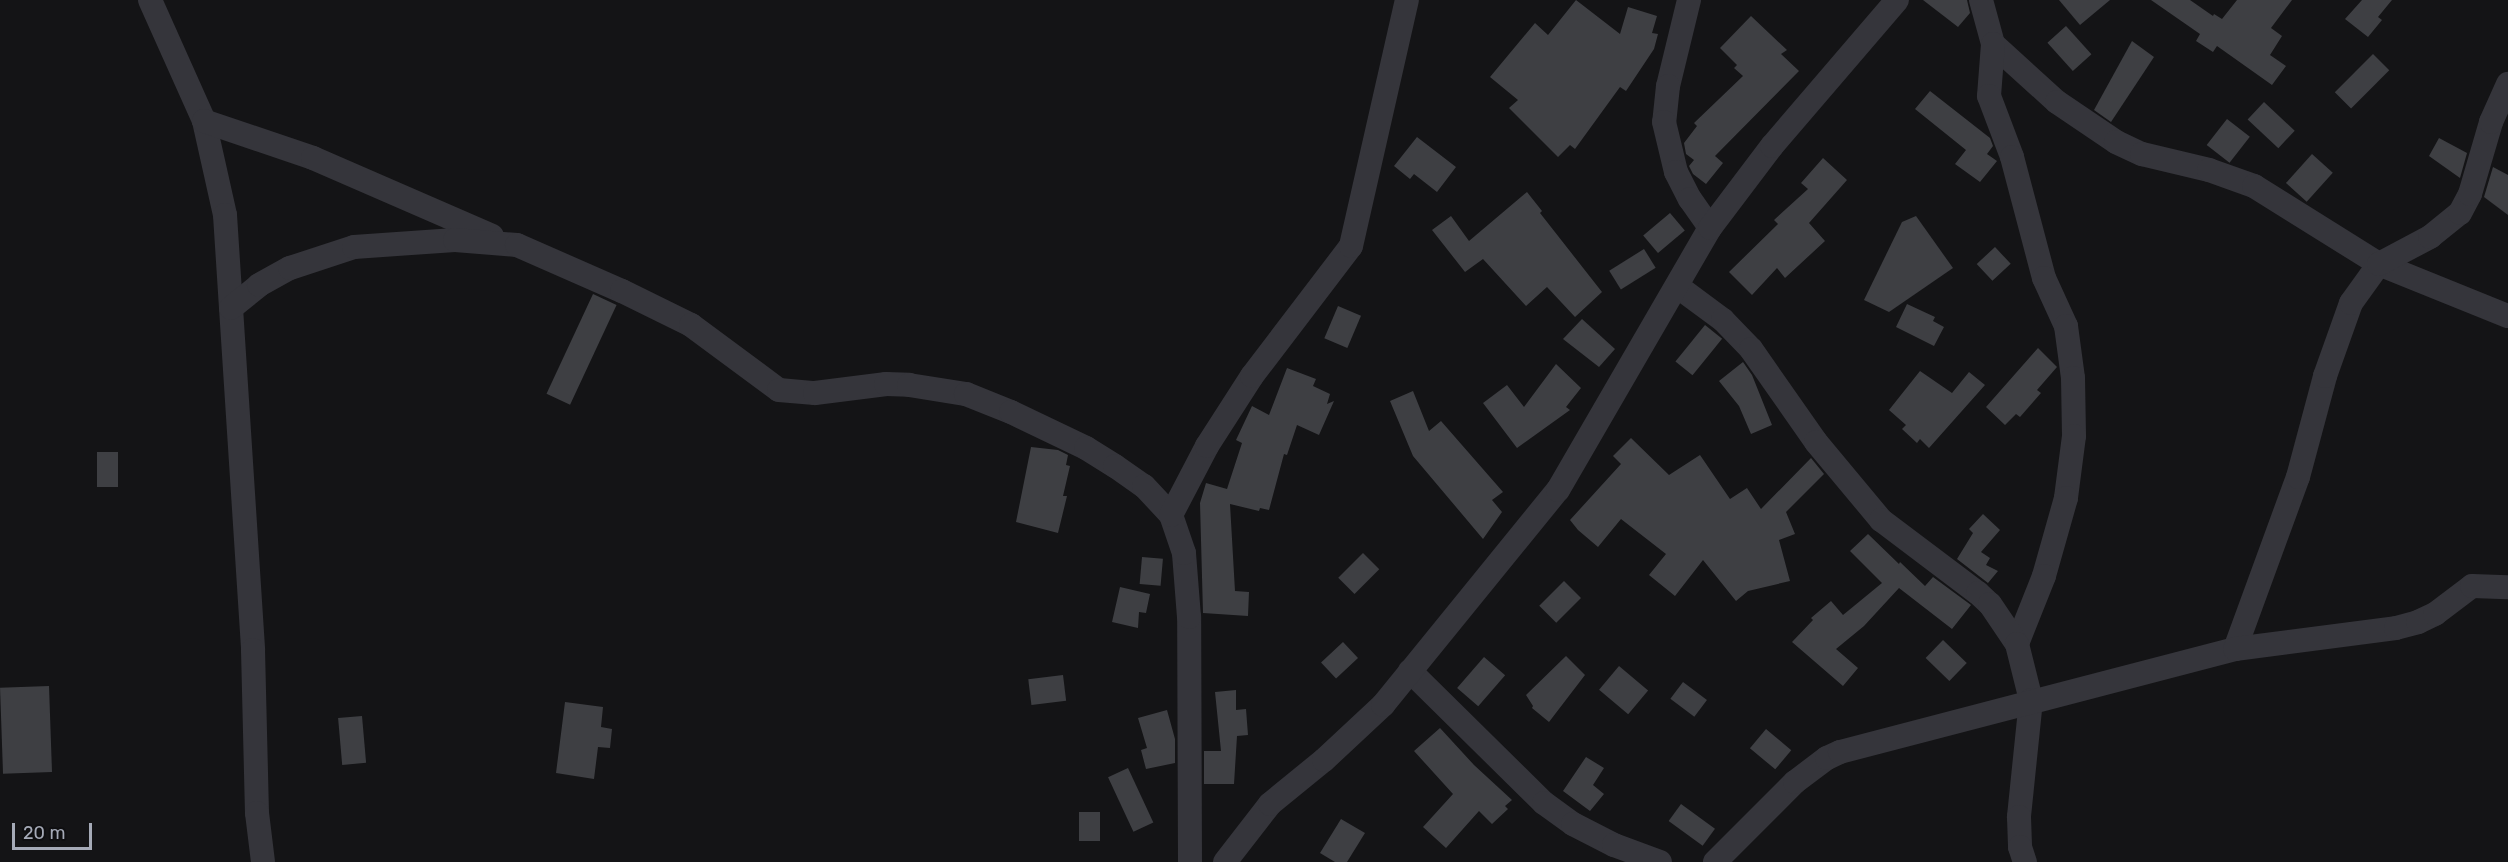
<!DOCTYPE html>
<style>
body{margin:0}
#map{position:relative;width:2508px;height:862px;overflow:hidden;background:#141416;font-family:Rubik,sans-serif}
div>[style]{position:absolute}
.building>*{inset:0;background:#3e3f43;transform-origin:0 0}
.street>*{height:24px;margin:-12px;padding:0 12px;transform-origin:12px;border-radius:12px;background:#35353b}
span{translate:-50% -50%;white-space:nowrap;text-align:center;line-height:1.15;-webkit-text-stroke:6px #0f0f11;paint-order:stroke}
.scale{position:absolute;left:12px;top:823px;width:80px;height:27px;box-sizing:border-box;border:3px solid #a5aab7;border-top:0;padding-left:8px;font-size:18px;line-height:21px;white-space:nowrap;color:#a5aab7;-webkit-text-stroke:4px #0f0f11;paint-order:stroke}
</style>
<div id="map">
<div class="building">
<i style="clip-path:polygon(1576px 0,1620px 34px,1628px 7px,1657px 16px,1652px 33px,1658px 34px,1654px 49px,1626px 91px,1620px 87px,1575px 149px,1570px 145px,1558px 157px,1509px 108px,1518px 100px,1490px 77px,1535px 23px,1548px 35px)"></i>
<i style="clip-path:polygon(1923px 0,1967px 0,1970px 13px,1958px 27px)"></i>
<i style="clip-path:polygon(2059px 0,2110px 0,2080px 25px)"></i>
<i style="clip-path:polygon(2151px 0,2190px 0,2213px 16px,2214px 14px,2222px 19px,2237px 0,2292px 0,2271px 28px,2282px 36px,2270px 55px,2286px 66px,2272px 85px,2217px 46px,2213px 52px,2196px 41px,2200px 34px)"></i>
<i style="clip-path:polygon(2362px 0,2392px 0,2378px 17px,2382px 20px,2368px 37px,2345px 19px)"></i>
<i style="clip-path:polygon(1751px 16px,1787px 50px,1781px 54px,1799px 71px,1715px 156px,1723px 163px,1706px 184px,1693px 174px,1689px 166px,1694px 160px,1686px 154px,1684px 143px,1697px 126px,1694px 123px,1743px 76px,1734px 68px,1737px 65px,1720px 48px)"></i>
<i style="left:2066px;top:26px;width:38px;height:25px;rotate:48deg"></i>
<i style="clip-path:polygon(2132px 41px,2154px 57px,2111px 122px,2094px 110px)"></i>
<i style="left:2373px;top:54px;width:23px;height:54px;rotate:45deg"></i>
<i style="clip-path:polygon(1930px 91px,1990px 138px,1993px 146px,1987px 154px,1997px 161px,1980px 182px,1955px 164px,1966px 150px,1915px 109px)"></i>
<i style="left:2264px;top:102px;width:42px;height:24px;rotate:43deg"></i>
<i style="left:2227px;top:119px;width:29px;height:33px;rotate:38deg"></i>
<i style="clip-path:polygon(1417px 137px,1456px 167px,1437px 192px,1414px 174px,1410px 179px,1394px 166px)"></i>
<i style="clip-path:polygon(2439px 138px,2467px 153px,2460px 178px,2429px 156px)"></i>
<i style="left:2312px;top:154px;width:28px;height:39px;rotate:42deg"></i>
<i style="clip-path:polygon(1823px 158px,1847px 180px,1809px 223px,1825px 241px,1785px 278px,1777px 268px,1752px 295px,1729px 272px,1778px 224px,1774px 220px,1808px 189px,1801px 183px)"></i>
<i style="clip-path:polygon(2493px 167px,2508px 175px,2508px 215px,2484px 197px)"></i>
<i style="clip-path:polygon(1527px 192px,1542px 211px,1540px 213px,1602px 292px,1575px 317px,1547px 287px,1526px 306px,1483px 259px,1465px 272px,1432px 230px,1451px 216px,1469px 241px)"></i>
<i style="left:1670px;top:213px;width:23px;height:35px;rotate:50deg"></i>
<i style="clip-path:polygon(1916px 216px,1953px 268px,1889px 312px,1864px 300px,1902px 222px)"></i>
<i style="left:1995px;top:247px;width:23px;height:25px;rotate:47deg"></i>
<i style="left:1644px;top:249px;width:22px;height:41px;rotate:58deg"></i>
<i style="left:593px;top:294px;width:26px;height:110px;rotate:25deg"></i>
<i style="clip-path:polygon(1907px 304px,1935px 317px,1933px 321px,1944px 327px,1934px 346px,1896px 327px)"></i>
<i style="left:1338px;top:306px;width:25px;height:35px;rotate:23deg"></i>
<i style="clip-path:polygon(1582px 319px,1615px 349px,1599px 367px,1563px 339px)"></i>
<i style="left:1705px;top:325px;width:22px;height:47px;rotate:39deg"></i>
<i style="clip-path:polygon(2038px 348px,2057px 367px,2037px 390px,2041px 393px,2020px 417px,2016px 414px,2005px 425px,1986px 407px)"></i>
<i style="clip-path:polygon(1743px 362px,1752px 375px,1772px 425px,1751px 434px,1739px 406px,1719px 381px)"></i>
<i style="clip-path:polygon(1556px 364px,1581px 388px,1566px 407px,1570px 410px,1517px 448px,1483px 403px,1507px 385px,1524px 407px)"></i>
<i style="clip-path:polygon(1287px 368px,1316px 379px,1313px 386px,1330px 394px,1327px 404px,1334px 401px,1319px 435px,1297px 425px,1287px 455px,1284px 454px,1269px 510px,1260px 508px,1259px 511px,1230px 504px,1235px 591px,1249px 592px,1248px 616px,1203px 613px,1200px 503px,1206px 483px,1227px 489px,1242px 443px,1236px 440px,1252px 406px,1269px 415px)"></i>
<i style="clip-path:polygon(1920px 371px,1952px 393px,1969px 372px,1985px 385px,1929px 448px,1920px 439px,1917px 443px,1902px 429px,1906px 425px,1889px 410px)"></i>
<i style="clip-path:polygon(1413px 391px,1429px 431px,1441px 421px,1503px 492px,1492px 500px,1502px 512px,1483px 539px,1413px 456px,1390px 401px)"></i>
<i style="clip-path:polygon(1631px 438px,1669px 475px,1700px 455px,1730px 499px,1747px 488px,1761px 509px,1811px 458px,1824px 474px,1786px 512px,1795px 534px,1779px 540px,1790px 581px,1748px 591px,1736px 601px,1703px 560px,1675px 596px,1649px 575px,1666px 554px,1621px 519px,1598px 547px,1578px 530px,1570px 520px,1621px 464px,1613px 456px)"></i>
<i style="clip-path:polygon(1031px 447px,1058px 450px,1068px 455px,1066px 465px,1070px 466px,1063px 496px,1067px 496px,1058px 533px,1016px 522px)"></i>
<i style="left:97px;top:452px;width:21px;height:35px"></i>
<i style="clip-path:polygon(1983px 514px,2000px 530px,1981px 552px,1990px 558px,1986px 565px,1998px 571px,1988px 583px,1957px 559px,1973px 533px,1969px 529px)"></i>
<i style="clip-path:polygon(1868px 534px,1899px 564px,1900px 562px,1925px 586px,1933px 577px,1971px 605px,1952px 629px,1899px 588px,1864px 626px,1836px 649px,1858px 668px,1843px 686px,1792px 642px,1813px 620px,1811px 618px,1831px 601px,1843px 615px,1882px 583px,1850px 551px)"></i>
<i style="left:1363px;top:553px;width:23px;height:35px;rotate:45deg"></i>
<i style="left:1142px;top:557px;width:21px;height:27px;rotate:5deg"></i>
<i style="left:1564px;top:581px;width:24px;height:35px;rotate:45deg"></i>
<i style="clip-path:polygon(1120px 587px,1150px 594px,1146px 613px,1139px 612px,1138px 628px,1112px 622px)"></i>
<i style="left:1943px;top:640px;width:33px;height:25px;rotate:44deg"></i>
<i style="left:1343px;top:642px;width:22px;height:30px;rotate:47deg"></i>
<i style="clip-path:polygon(1566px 656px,1585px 675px,1549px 722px,1532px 708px,1533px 706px,1526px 695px)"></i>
<i style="left:1484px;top:657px;width:28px;height:41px;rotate:41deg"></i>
<i style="left:1619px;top:666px;width:38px;height:31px;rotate:40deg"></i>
<i style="left:1063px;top:675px;width:26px;height:35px;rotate:83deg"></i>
<i style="left:1683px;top:682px;width:30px;height:21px;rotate:37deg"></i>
<i style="left:49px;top:686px;width:86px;height:49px;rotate:88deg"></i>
<i style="clip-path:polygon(1236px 690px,1236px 710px,1246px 709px,1248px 735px,1237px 736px,1234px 784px,1204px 784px,1204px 751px,1221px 751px,1215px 692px)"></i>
<i style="clip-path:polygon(565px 702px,603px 707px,601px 727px,612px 729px,610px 748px,598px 747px,594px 779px,556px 773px)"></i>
<i style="clip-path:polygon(1167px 710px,1175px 739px,1175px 763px,1146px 769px,1141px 750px,1147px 748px,1138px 718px)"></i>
<i style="left:362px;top:716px;width:47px;height:24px;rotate:85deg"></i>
<i style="clip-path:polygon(1440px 728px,1474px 765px,1512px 800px,1505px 806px,1508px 809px,1492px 824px,1479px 811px,1446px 848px,1423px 827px,1453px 794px,1414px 751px)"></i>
<i style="left:1766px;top:729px;width:33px;height:25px;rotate:40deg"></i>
<i style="clip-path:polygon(1586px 757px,1604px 768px,1593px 785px,1604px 794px,1590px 811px,1563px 791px)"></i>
<i style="left:1128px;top:768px;width:60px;height:22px;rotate:65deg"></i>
<i style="left:1681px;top:804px;width:42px;height:21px;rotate:36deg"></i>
<i style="left:1079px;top:812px;width:21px;height:29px"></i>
<i style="clip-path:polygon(1341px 819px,1365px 833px,1347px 862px,1335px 862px,1320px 853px)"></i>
</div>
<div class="street">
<i style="left:150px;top:0;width:133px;rotate:65.9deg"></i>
<i style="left:204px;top:121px;width:96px;rotate:77.4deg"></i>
<i style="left:225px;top:215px;width:436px;rotate:86.3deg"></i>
<i style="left:253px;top:650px;width:163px;rotate:88.6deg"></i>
<i style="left:257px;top:813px;width:49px;rotate:83deg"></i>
<i style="left:1689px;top:0;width:89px;rotate:103.7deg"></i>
<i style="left:1668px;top:86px;width:36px;rotate:96deg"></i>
<i style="left:1664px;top:122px;width:51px;rotate:76.5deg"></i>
<i style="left:1676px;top:172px;width:30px;rotate:63deg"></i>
<i style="left:1690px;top:199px;width:35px;rotate:55deg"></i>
<i style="left:1981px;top:0;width:46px;rotate:74.7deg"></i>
<i style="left:1993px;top:44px;width:86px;rotate:42.2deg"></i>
<i style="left:2057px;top:102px;width:71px;rotate:34.1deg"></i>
<i style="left:2116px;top:142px;width:29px;rotate:25deg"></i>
<i style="left:2142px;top:154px;width:69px;rotate:13.4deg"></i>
<i style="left:2209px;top:170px;width:48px;rotate:19.6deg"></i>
<i style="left:2254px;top:186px;width:147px;rotate:32deg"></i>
<i style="left:2379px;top:264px;width:139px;rotate:22deg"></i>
<i style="left:1993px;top:44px;width:52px;rotate:94.4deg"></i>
<i style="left:1989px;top:96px;width:65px;rotate:69.3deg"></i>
<i style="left:2012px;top:157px;width:125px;rotate:75.2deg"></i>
<i style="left:2044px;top:278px;width:53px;rotate:65.4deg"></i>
<i style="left:2066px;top:326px;width:52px;rotate:82.3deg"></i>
<i style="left:2073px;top:378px;width:58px;rotate:89deg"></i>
<i style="left:2074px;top:436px;width:63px;rotate:97.4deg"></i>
<i style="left:2066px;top:498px;width:81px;rotate:105.8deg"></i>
<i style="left:2044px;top:576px;width:73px;rotate:111.7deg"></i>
<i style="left:204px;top:121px;width:115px;rotate:18.7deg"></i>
<i style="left:313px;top:158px;width:195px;rotate:23.5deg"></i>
<i style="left:1677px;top:286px;width:57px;rotate:36.5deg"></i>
<i style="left:1723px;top:320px;width:40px;rotate:46deg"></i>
<i style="left:1751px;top:349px;width:113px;rotate:55deg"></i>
<i style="left:1816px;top:442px;width:102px;rotate:50.2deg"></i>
<i style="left:1881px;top:520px;width:121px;rotate:37deg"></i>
<i style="left:1978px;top:593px;width:16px;rotate:43deg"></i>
<i style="left:1990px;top:604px;width:48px;rotate:56deg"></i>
<i style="left:2017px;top:644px;width:58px;rotate:76deg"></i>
<i style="left:2031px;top:700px;width:118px;rotate:95.9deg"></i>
<i style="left:2019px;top:817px;width:30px;rotate:88deg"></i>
<i style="left:2020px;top:847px;width:16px;rotate:72deg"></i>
<i style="left:231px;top:308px;width:36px;rotate:-39deg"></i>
<i style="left:259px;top:285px;width:35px;rotate:-29deg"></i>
<i style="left:290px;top:268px;width:67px;rotate:-18.2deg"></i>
<i style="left:354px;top:247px;width:101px;rotate:-4deg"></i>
<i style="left:455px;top:240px;width:62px;rotate:4.6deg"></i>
<i style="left:517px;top:245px;width:115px;rotate:23.7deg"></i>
<i style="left:622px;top:291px;width:77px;rotate:26.2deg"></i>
<i style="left:691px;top:325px;width:109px;rotate:36.5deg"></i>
<i style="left:779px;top:390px;width:36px;rotate:5deg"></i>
<i style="left:815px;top:393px;width:72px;rotate:-7.2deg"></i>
<i style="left:886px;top:384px;width:23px;rotate:2deg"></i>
<i style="left:909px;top:385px;width:58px;rotate:9deg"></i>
<i style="left:966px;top:394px;width:48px;rotate:21.8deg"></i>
<i style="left:1011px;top:412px;width:83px;rotate:25.6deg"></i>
<i style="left:1086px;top:448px;width:34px;rotate:32deg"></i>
<i style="left:1115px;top:466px;width:35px;rotate:35deg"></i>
<i style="left:1144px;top:486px;width:40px;rotate:47deg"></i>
<i style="left:2235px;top:649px;width:183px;rotate:-69.9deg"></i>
<i style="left:2298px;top:477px;width:105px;rotate:-75deg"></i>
<i style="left:2325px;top:376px;width:77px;rotate:-70.4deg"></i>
<i style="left:2351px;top:303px;width:48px;rotate:-54.3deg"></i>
<i style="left:2379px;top:264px;width:58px;rotate:-27.9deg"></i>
<i style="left:2430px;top:237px;width:38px;rotate:-39deg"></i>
<i style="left:2460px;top:213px;width:21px;rotate:-62deg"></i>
<i style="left:2470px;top:194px;width:75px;rotate:-73.7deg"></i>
<i style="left:2491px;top:122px;width:42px;rotate:-65.9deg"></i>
<i style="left:1410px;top:671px;width:188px;rotate:44.6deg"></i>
<i style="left:1544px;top:803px;width:36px;rotate:36deg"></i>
<i style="left:1573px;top:824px;width:46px;rotate:27.1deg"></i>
<i style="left:1614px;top:845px;width:49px;rotate:20.3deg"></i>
<i style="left:1190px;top:862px;width:245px;rotate:-90.2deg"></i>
<i style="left:1189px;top:617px;width:64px;rotate:-94.5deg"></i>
<i style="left:1184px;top:553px;width:40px;rotate:-108.9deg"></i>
<i style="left:1171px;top:515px;width:78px;rotate:-62.4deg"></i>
<i style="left:1207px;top:446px;width:83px;rotate:-57.3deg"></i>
<i style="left:1252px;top:376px;width:163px;rotate:-52.7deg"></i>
<i style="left:1351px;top:246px;width:252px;rotate:-77.2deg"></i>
<i style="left:1225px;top:862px;width:73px;rotate:-52.2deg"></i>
<i style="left:1270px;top:804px;width:70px;rotate:-39.2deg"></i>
<i style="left:1324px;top:760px;width:81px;rotate:-43deg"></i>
<i style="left:1383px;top:705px;width:277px;rotate:-50.9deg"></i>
<i style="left:1558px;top:490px;width:303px;rotate:-59.9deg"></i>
<i style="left:1710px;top:228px;width:103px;rotate:-52.9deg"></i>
<i style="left:1772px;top:146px;width:192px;rotate:-49.4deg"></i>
<i style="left:1715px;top:862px;width:113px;rotate:-45deg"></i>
<i style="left:1795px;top:782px;width:40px;rotate:-37deg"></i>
<i style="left:1827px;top:758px;width:14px;rotate:-25deg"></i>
<i style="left:1840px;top:752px;width:408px;rotate:-14.6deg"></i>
<i style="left:2235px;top:649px;width:162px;rotate:-7.4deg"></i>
<i style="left:2396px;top:628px;width:23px;rotate:-15deg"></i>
<i style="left:2418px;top:622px;width:19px;rotate:-25deg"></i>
<i style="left:2435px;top:614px;width:46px;rotate:-37.1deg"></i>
<i style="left:2472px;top:586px;width:36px;rotate:2deg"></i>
</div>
<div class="scale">20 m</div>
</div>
